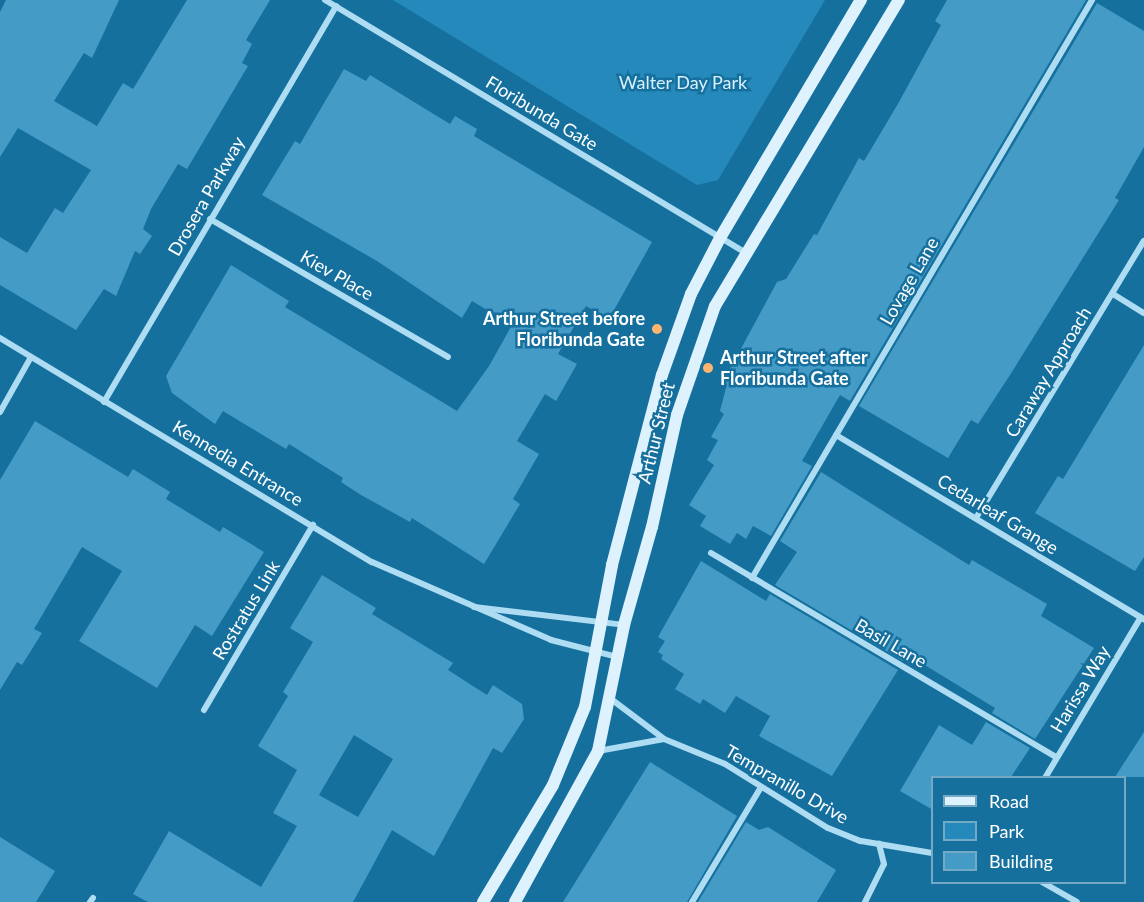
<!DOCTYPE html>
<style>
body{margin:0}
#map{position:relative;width:1144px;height:902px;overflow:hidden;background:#16709e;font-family:Lato,sans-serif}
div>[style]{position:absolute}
.green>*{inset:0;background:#258abb}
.building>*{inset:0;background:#439bc6}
.street>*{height:6px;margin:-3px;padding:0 3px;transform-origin:3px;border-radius:3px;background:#aeddf3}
.secondary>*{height:12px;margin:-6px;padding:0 6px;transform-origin:6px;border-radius:6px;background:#ddf2fd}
.dots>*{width:16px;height:16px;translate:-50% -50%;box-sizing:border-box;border:3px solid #16709e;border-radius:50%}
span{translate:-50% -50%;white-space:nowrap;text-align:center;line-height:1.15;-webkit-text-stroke:5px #16709e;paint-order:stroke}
.park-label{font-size:18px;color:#d6f1fd}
.street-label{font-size:18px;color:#fff}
.poi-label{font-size:18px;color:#fff;font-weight:700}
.right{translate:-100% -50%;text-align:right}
.left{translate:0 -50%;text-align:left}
.legend{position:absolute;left:931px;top:776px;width:195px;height:108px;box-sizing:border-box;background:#16709e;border:2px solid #73a9c5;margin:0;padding:8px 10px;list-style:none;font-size:18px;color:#fff}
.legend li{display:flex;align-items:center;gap:12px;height:30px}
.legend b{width:30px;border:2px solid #73a9c5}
</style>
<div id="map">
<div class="green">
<i style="clip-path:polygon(393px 0,825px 0,718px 180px,697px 185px)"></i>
</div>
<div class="building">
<i style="clip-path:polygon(6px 0,119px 0,92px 58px,84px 53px,54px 101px,97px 126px,123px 83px,133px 89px,187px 0,270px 0,246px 40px,252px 44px,242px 63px,248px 66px,187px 169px,178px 164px,151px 209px,143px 229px,152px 236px,140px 254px,135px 251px,116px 296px,104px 289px,76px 330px,0 285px,0 237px,27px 253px,55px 208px,63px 213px,91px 170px,18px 128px,0 157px,0 12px)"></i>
<i style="clip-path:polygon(947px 0,1086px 0,850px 401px,840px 395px,802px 461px,812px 466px,771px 536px,753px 526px,746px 539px,737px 533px,730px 544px,700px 526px,706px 516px,689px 505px,714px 465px,707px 460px,718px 440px,711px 437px,724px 414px,720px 411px,727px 384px,723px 382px,777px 282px,786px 279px,814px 234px,817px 235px,859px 158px,864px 161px,899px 102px,941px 25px,935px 21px)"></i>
<i style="clip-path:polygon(1097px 3px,1144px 31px,1144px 147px,1115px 198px,1119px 200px,1010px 375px,978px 424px,971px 420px,948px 458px,859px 406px)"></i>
<i style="clip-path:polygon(344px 69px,366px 81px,370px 75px,450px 124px,455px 116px,477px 129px,474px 136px,652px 242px,609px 319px,586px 306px,558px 354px,577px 364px,556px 401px,545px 394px,517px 441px,539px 454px,513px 499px,520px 504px,484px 564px,412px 518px,410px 522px,361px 495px,341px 482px,343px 478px,289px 444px,286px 449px,223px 411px,215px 424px,172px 393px,166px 376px,231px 265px,289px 301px,285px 307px,457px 411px,489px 366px,512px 325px,472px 301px,462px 318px,377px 261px,262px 195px,295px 141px,300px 144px)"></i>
<i style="clip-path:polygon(1144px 345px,1144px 557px,1135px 571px,1035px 513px,1058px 476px,1063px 479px)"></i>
<i style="clip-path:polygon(35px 421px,128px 477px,133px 469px,170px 492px,166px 499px,220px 532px,223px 527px,264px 552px,212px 636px,195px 625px,157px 688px,79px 641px,122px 571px,82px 547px,34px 629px,42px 633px,22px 665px,17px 662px,0 690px,0 480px)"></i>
<i style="clip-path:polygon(821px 472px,969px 565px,972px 560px,1047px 604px,1041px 616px,1094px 648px,1035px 739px,992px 713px,995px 708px,910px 656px,903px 661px,775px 585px,797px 552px,780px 541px)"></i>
<i style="clip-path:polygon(701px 561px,766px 601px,770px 594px,898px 670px,832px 776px,759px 736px,770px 716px,736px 696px,725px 713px,703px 699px,700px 704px,675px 689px,684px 674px,661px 659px,663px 655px,658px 652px,665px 641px,658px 637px)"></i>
<i style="clip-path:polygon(evenodd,322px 575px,376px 608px,372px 614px,453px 663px,448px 670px,487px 695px,493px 685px,522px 704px,524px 719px,502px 753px,493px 748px,434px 856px,392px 830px,353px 902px,148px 902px,133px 894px,169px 831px,261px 887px,297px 826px,273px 813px,297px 770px,258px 746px,288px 696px,283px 692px,313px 642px,290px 628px,322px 575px,354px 735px,393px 759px,358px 817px,319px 795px,354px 735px)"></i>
<i style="clip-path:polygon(986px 722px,1030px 748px,1011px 777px,933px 777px,933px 810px,900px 791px,939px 725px,972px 745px)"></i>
<i style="clip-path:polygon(1144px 732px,1144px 777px,1115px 777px)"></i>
<i style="clip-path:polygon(650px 762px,737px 816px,687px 902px,563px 902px)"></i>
<i style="clip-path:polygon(746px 822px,759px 830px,768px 827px,836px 870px,817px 902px,698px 902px)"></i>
<i style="clip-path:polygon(0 837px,55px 871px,36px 902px,0 902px)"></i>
</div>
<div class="street">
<i style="left:325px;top:0;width:489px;rotate:31deg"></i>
<i style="left:210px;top:219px;width:275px;rotate:30.1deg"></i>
<i style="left:1113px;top:294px;width:36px;rotate:32deg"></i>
<i style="left:0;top:338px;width:434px;rotate:31.1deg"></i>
<i style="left:372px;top:562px;width:195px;rotate:23.5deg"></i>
<i style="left:551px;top:640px;width:68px;rotate:14.4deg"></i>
<i style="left:104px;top:402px;width:459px;rotate:-59.6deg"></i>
<i style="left:0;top:412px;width:63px;rotate:-60.6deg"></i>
<i style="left:836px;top:435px;width:359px;rotate:30.9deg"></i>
<i style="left:976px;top:518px;width:324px;rotate:-58.8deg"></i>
<i style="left:711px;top:553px;width:401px;rotate:30.6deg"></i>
<i style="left:752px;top:578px;width:671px;rotate:-59.53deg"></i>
<i style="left:474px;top:607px;width:151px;rotate:6.8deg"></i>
<i style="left:611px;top:699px;width:66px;rotate:37deg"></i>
<i style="left:664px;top:739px;width:66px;rotate:22.3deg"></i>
<i style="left:725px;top:764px;width:121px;rotate:31.9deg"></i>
<i style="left:828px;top:828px;width:35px;rotate:22deg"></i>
<i style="left:861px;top:841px;width:72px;rotate:9.6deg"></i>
<i style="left:204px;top:710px;width:215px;rotate:-59.5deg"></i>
<i style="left:598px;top:751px;width:67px;rotate:-10.3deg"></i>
<i style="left:1045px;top:778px;width:187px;rotate:-59.2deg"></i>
<i style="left:1042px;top:882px;width:40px;rotate:29.7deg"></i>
<i style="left:90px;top:902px;width:5px;rotate:-53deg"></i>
<i style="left:692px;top:902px;width:134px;rotate:-59deg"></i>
<i style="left:865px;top:902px;width:42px;rotate:-63.4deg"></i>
<i style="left:884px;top:864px;width:21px;rotate:-104deg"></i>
</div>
<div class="secondary">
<i style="left:483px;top:902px;width:136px;rotate:-59.1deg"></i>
<i style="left:553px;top:785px;width:84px;rotate:-67.7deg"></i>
<i style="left:585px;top:707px;width:145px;rotate:-79.2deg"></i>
<i style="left:612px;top:565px;width:196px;rotate:-75.3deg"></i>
<i style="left:662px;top:375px;width:86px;rotate:-70.3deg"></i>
<i style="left:691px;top:294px;width:63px;rotate:-62.6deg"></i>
<i style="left:720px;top:238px;width:277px;rotate:-59.4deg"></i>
<i style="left:515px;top:902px;width:172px;rotate:-61.2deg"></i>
<i style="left:598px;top:751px;width:129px;rotate:-78.3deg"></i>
<i style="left:624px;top:625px;width:102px;rotate:-74.1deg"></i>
<i style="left:652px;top:527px;width:115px;rotate:-77.4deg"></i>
<i style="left:677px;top:415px;width:115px;rotate:-70.8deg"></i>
<i style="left:715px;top:306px;width:357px;rotate:-59deg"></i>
</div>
<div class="dots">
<i style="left:657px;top:329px;background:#ffb570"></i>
<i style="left:708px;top:368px;background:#ffb570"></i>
</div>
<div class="park-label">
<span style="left:683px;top:82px">Walter Day Park</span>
</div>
<div class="street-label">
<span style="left:542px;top:113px;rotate:31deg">Floribunda Gate</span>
<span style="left:206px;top:196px;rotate:-60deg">Drosera Parkway</span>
<span style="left:337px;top:275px;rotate:30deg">Kiev Place</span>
<span style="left:909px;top:281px;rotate:-60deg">Lovage Lane</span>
<span style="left:1048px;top:372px;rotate:-59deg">Caraway Approach</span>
<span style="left:656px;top:433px;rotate:-76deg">Arthur Street</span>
<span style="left:238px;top:463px;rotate:31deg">Kennedia Entrance</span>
<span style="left:998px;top:514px;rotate:31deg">Cedarleaf Grange</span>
<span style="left:246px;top:610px;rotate:-59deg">Rostratus Link</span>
<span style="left:891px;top:643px;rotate:30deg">Basil Lane</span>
<span style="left:1080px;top:689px;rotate:-59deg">Harissa Way</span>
<span style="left:787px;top:784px;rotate:30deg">Tempranillo Drive</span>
</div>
<div class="poi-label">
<span class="right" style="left:645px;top:329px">Arthur Street before<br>Floribunda Gate</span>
<span class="left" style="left:720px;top:368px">Arthur Street after<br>Floribunda Gate</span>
</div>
<ul class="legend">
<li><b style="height:8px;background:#ddf2fd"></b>Road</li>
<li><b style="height:16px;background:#258abb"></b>Park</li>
<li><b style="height:16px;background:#439bc6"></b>Building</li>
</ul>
</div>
